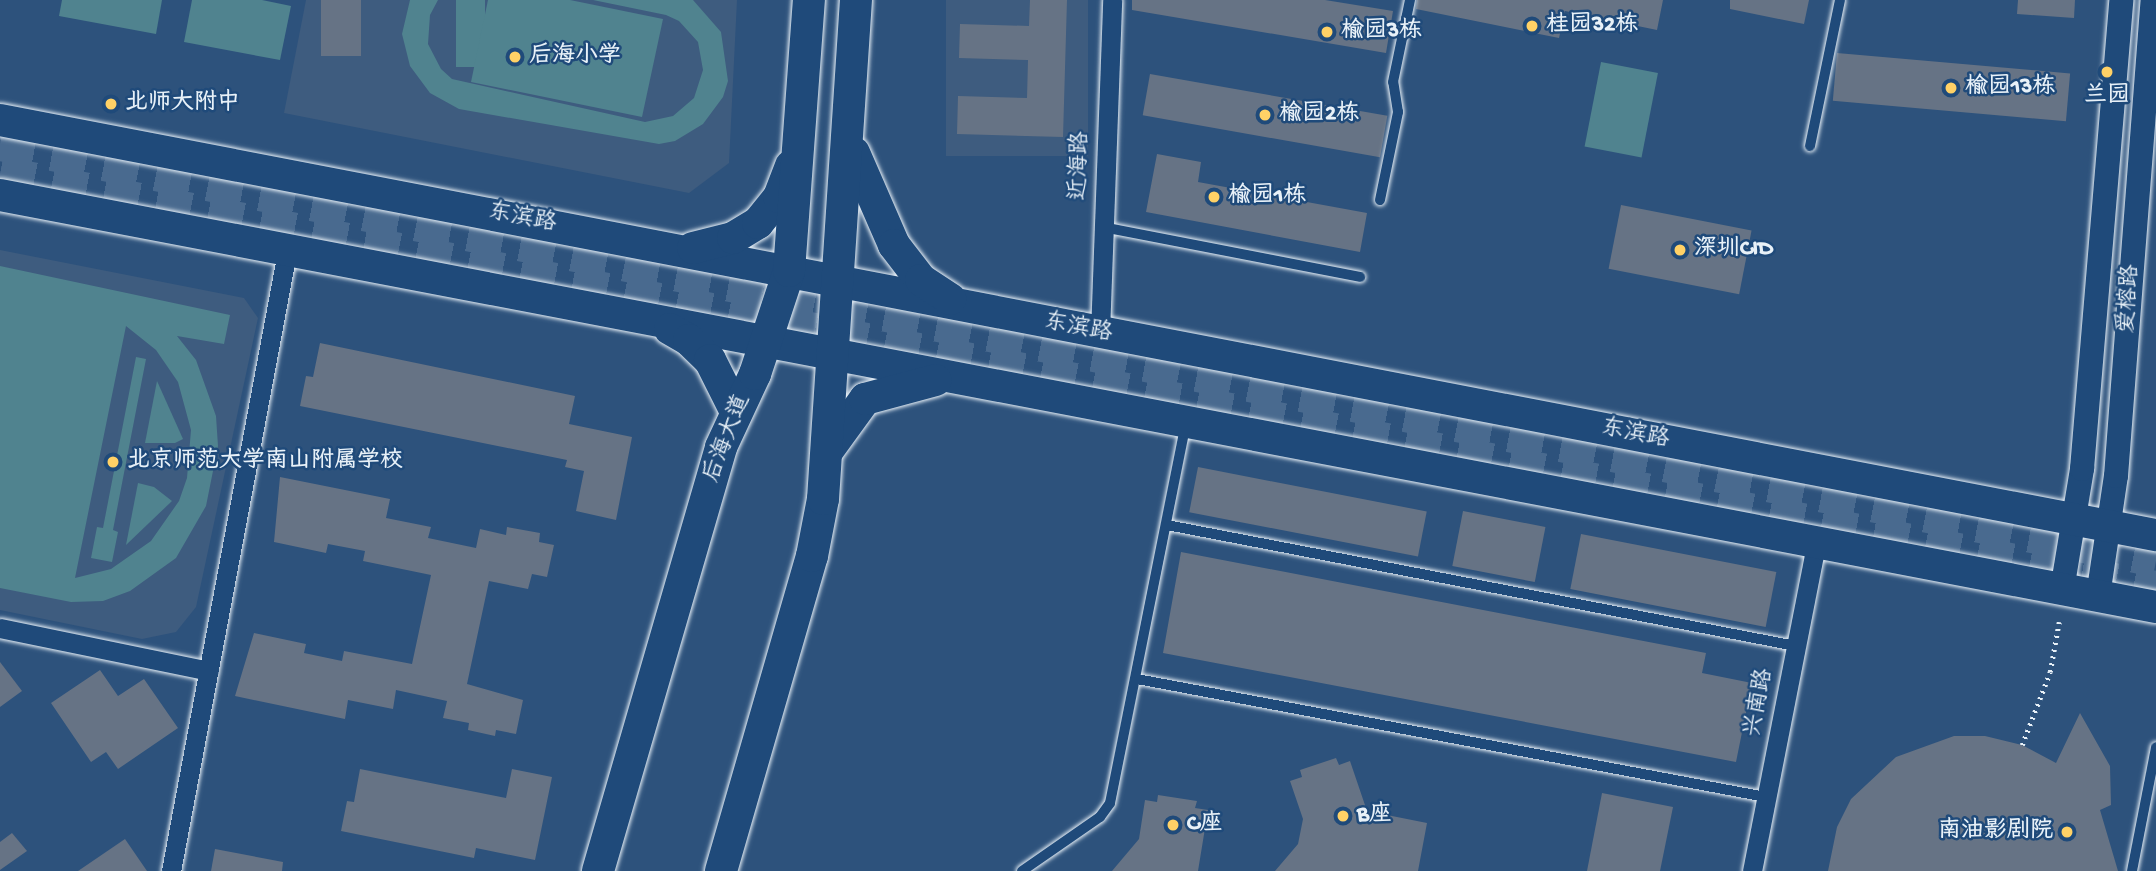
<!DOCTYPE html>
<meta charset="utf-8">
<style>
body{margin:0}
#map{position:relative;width:2156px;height:871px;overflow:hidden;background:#2d527c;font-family:"Gochi Hand","LXGW WenKai TC",sans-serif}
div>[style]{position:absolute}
.built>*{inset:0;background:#3e5c7f;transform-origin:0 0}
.green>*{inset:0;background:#50838f;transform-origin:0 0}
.building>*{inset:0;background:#667385;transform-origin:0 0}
.motorway-tunnel>*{height:35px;margin-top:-17.5px;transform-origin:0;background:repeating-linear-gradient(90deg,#496a8f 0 35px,transparent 0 53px)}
.path>*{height:4.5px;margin-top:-2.25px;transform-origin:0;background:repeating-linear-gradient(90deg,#e8f1f8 0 2px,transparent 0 7px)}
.roads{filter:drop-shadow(0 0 2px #e8f1f8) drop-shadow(0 0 2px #e8f1f8)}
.service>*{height:10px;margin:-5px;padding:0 5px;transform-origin:5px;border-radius:5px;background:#1f4a7a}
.minor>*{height:19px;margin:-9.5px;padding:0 9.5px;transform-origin:9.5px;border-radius:9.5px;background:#1f4a7a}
.tertiary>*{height:24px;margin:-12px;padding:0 12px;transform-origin:12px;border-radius:12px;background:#1f4a7a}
.primary>*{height:32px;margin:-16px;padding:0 16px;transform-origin:16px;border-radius:16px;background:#1f4a7a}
.dots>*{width:19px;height:19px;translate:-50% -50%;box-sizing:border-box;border:4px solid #1f4a7a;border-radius:50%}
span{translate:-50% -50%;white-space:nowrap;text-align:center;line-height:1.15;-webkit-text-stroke:5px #1f4a7a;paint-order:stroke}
.poi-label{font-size:23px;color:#e8f1f8;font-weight:700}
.left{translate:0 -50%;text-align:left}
.right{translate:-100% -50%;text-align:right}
.street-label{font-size:23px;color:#e8f1f8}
</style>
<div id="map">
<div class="built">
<i style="clip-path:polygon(306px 0,737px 0,729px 163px,689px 193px,284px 113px)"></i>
<i style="left:946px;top:0;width:142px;height:156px"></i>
<i style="clip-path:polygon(0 250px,244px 298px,258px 318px,196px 607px,176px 632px,142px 639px,0 610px)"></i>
</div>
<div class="green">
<i style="clip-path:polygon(62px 0,162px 0,156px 34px,59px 16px)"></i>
<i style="clip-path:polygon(192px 0,262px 0,291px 6px,280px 60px,184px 42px)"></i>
<i style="clip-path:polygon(410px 0,438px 0,430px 15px,428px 44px,441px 69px,452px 79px,645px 122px,673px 116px,694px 98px,703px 70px,698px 42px,679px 21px,666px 15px,593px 0,693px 0,721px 32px,728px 81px,723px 97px,703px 124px,675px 141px,659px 144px,459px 109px,430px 93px,410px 66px,402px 34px)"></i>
<i style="left:456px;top:0;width:29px;height:67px"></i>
<i style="clip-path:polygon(488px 0,570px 0,663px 19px,642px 117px,471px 82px)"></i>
<i style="left:1601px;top:62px;width:58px;height:86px;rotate:11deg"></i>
<i style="clip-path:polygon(evenodd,0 266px,230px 315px,224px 344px,177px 336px,196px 360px,216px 416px,218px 446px,206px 506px,176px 558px,130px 591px,103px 601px,71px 602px,0 588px,0 266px,126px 326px,156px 350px,178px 382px,191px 430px,187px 478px,179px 501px,151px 541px,111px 569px,75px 578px,126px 326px)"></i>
<i style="clip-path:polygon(136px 357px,146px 359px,113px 530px,118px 532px,112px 562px,91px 558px,97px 527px,103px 528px)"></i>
<i style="clip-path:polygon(157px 381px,183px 439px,175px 443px,145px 443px)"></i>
<i style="clip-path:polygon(138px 483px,154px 487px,172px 501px,126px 545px)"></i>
</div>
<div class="building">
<i style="left:321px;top:0;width:40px;height:56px"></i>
<i style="clip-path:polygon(1030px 0,1067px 0,1063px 137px,957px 134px,958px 96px,1027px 98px,1028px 60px,959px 58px,960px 24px,1029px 26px)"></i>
<i style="clip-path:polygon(1132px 0,1325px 0,1393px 11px,1386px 53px,1132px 10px)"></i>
<i style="clip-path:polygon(1417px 0,1663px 0,1657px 30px,1565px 11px,1559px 38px,1416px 9px)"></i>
<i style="clip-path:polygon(1730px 0,1809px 0,1804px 24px,1730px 9px)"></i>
<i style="clip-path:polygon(2018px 0,2075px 0,2074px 18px,2017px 14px)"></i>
<i style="left:1837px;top:53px;width:234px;height:48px;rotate:5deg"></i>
<i style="left:1150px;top:74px;width:241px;height:42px;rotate:10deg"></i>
<i style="clip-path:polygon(1157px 154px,1201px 162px,1198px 182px,1367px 213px,1360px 252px,1146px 212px)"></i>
<i style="left:1621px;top:205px;width:133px;height:65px;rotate:11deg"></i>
<i style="clip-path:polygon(320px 343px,575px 396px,569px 424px,632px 437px,616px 520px,576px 511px,584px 471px,565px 467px,567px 460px,300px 406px,306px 376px,313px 377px)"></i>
<i style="left:1198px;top:467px;width:233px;height:46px;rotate:11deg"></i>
<i style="clip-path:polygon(280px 477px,390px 499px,386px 518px,431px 527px,428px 538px,476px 548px,480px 529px,506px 535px,507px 527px,540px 533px,539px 542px,554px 545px,547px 577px,532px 574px,528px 589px,489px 581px,467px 684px,523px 700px,516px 734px,496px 730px,495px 736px,468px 730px,469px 723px,443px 718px,447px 701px,396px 690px,393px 709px,348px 700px,345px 719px,235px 696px,254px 633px,306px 644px,304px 653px,342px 661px,344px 651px,412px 664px,431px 575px,363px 561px,365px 551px,328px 544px,326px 553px,274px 542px)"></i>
<i style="left:1463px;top:511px;width:84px;height:56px;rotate:11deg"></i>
<i style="left:1581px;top:534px;width:199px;height:56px;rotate:11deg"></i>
<i style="clip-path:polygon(1181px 552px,1706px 653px,1702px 673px,1752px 683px,1736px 762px,1163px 653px)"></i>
<i style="clip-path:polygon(0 662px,22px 691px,0 707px)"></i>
<i style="clip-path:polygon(100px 670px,118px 696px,144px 679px,178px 728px,118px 769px,106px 752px,91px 762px,51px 703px)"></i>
<i style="clip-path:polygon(2080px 713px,2110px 766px,2111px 805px,2100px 810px,2118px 871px,1828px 871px,1837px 827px,1851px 799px,1896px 757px,1954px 736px,1985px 736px,2022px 745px,2056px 763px)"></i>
<i style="clip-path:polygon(1336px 758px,1339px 765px,1350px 761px,1367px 811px,1427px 823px,1418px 871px,1275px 871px,1298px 844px,1303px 819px,1290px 781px,1302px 777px,1300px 770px)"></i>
<i style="clip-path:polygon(360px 769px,506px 798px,512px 769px,552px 777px,535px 860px,476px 848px,474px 858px,341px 831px,347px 801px,354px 802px)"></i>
<i style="clip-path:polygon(1602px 793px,1673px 807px,1660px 871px,1587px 871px)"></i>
<i style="clip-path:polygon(1158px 795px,1197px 801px,1195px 808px,1208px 810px,1198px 871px,1112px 871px,1139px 839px,1145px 800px,1157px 802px)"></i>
<i style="clip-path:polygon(12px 833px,27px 851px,0 870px,0 842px)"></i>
<i style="clip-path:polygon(125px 839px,147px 871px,78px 871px)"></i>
<i style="clip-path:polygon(215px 849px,283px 862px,282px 871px,211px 871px)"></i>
</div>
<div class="motorway-tunnel">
<i style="left:0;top:143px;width:2196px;rotate:10.92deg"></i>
<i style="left:0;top:173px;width:2196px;rotate:10.9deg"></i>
</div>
<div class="path">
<i style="left:2022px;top:745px;width:78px;rotate:-69deg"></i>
<i style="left:2050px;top:672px;width:51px;rotate:-79.8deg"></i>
</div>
<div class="roads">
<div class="service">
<i style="left:1810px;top:146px;width:149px;rotate:-78.4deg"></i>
<i style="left:1380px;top:200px;width:90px;rotate:-78.4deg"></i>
<i style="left:1398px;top:112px;width:30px;rotate:-99deg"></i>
<i style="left:1393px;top:82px;width:84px;rotate:-78.3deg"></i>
<i style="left:1103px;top:227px;width:262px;rotate:11deg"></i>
<i style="left:1167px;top:525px;width:641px;rotate:10.89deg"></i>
<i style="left:1137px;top:679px;width:640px;rotate:10.63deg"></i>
<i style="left:1022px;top:871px;width:95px;rotate:-34.7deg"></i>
<i style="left:1100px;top:817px;width:17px;rotate:-54deg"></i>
<i style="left:1110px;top:803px;width:384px;rotate:-78.7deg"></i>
<i style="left:2132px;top:871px;width:126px;rotate:-79deg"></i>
</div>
<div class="minor">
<i style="left:1100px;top:333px;width:333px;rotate:-87.9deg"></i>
<i style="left:0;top:628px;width:213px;rotate:11.6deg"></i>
<i style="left:171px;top:871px;width:630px;rotate:-79.39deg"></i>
<i style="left:1752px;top:871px;width:333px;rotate:-78.9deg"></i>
</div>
<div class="tertiary">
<i style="left:2062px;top:590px;width:123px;rotate:-80.6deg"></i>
<i style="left:2082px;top:469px;width:471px;rotate:-85.2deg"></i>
<i style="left:2098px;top:596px;width:121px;rotate:-81.5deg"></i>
<i style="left:2116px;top:476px;width:477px;rotate:-85.6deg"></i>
</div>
<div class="primary">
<i style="left:0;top:120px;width:2196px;rotate:10.9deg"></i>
<i style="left:854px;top:153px;width:100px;rotate:66.5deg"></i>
<i style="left:894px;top:245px;width:44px;rotate:52.4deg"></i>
<i style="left:921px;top:280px;width:35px;rotate:33deg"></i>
<i style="left:0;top:195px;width:2195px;rotate:10.82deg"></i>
<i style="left:693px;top:248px;width:41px;rotate:-14deg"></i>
<i style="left:733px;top:238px;width:29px;rotate:-31deg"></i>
<i style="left:758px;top:223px;width:33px;rotate:-51deg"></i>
<i style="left:779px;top:197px;width:33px;rotate:-69deg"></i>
<i style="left:670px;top:329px;width:22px;rotate:30deg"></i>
<i style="left:689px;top:340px;width:29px;rotate:44deg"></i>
<i style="left:710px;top:360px;width:56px;rotate:63.4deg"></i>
<i style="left:828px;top:450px;width:63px;rotate:-54deg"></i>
<i style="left:865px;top:399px;width:73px;rotate:-15deg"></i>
<i style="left:598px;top:871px;width:441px;rotate:-73.8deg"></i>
<i style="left:721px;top:447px;width:81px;rotate:-65deg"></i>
<i style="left:755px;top:374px;width:108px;rotate:-71.7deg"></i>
<i style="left:789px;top:271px;width:272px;rotate:-85.8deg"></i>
<i style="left:721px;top:871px;width:328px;rotate:-73.9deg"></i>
<i style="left:812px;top:556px;width:58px;rotate:-79.1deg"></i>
<i style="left:823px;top:499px;width:500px;rotate:-86.22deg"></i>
</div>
</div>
<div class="dots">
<i style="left:1532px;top:26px;background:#ffd166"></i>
<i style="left:1327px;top:32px;background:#ffd166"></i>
<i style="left:515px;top:57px;background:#ffd166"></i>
<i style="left:2107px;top:72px;background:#ffd166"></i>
<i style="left:1951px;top:88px;background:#ffd166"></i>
<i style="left:111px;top:104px;background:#ffd166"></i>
<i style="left:1265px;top:115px;background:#ffd166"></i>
<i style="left:1214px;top:197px;background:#ffd166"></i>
<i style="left:1680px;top:250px;background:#ffd166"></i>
<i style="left:113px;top:462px;background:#ffd166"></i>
<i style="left:1343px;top:816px;background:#ffd166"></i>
<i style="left:1173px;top:825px;background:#ffd166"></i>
<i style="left:2067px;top:832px;background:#ffd166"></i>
</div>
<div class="poi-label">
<span class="left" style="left:1546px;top:26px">桂园32栋</span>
<span class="left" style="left:1341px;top:32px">榆园3栋</span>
<span class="left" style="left:529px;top:57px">后海小学</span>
<span class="left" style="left:1965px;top:88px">榆园13栋</span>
<span style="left:2107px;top:97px">兰园</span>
<span class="left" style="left:125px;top:104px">北师大附中</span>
<span class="left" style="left:1279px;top:115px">榆园2栋</span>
<span class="left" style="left:1228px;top:197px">榆园1栋</span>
<span class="left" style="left:1694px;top:250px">深圳CID</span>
<span class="left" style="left:127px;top:462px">北京师范大学南山附属学校</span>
<span class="left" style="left:1357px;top:816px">B座</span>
<span class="left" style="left:1187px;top:825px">C座</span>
<span class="right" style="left:2053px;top:832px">南油影剧院</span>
</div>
<div class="street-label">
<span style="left:1081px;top:166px;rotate:-88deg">近海路</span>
<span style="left:522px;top:219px;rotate:11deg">东滨路</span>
<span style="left:2130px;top:299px;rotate:-86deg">爱榕路</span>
<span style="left:1078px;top:329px;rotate:11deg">东滨路</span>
<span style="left:1635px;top:435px;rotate:11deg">东滨路</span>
<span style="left:728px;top:439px;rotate:-69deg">后海大道</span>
<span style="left:1760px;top:703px;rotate:-79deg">兴南路</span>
</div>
</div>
